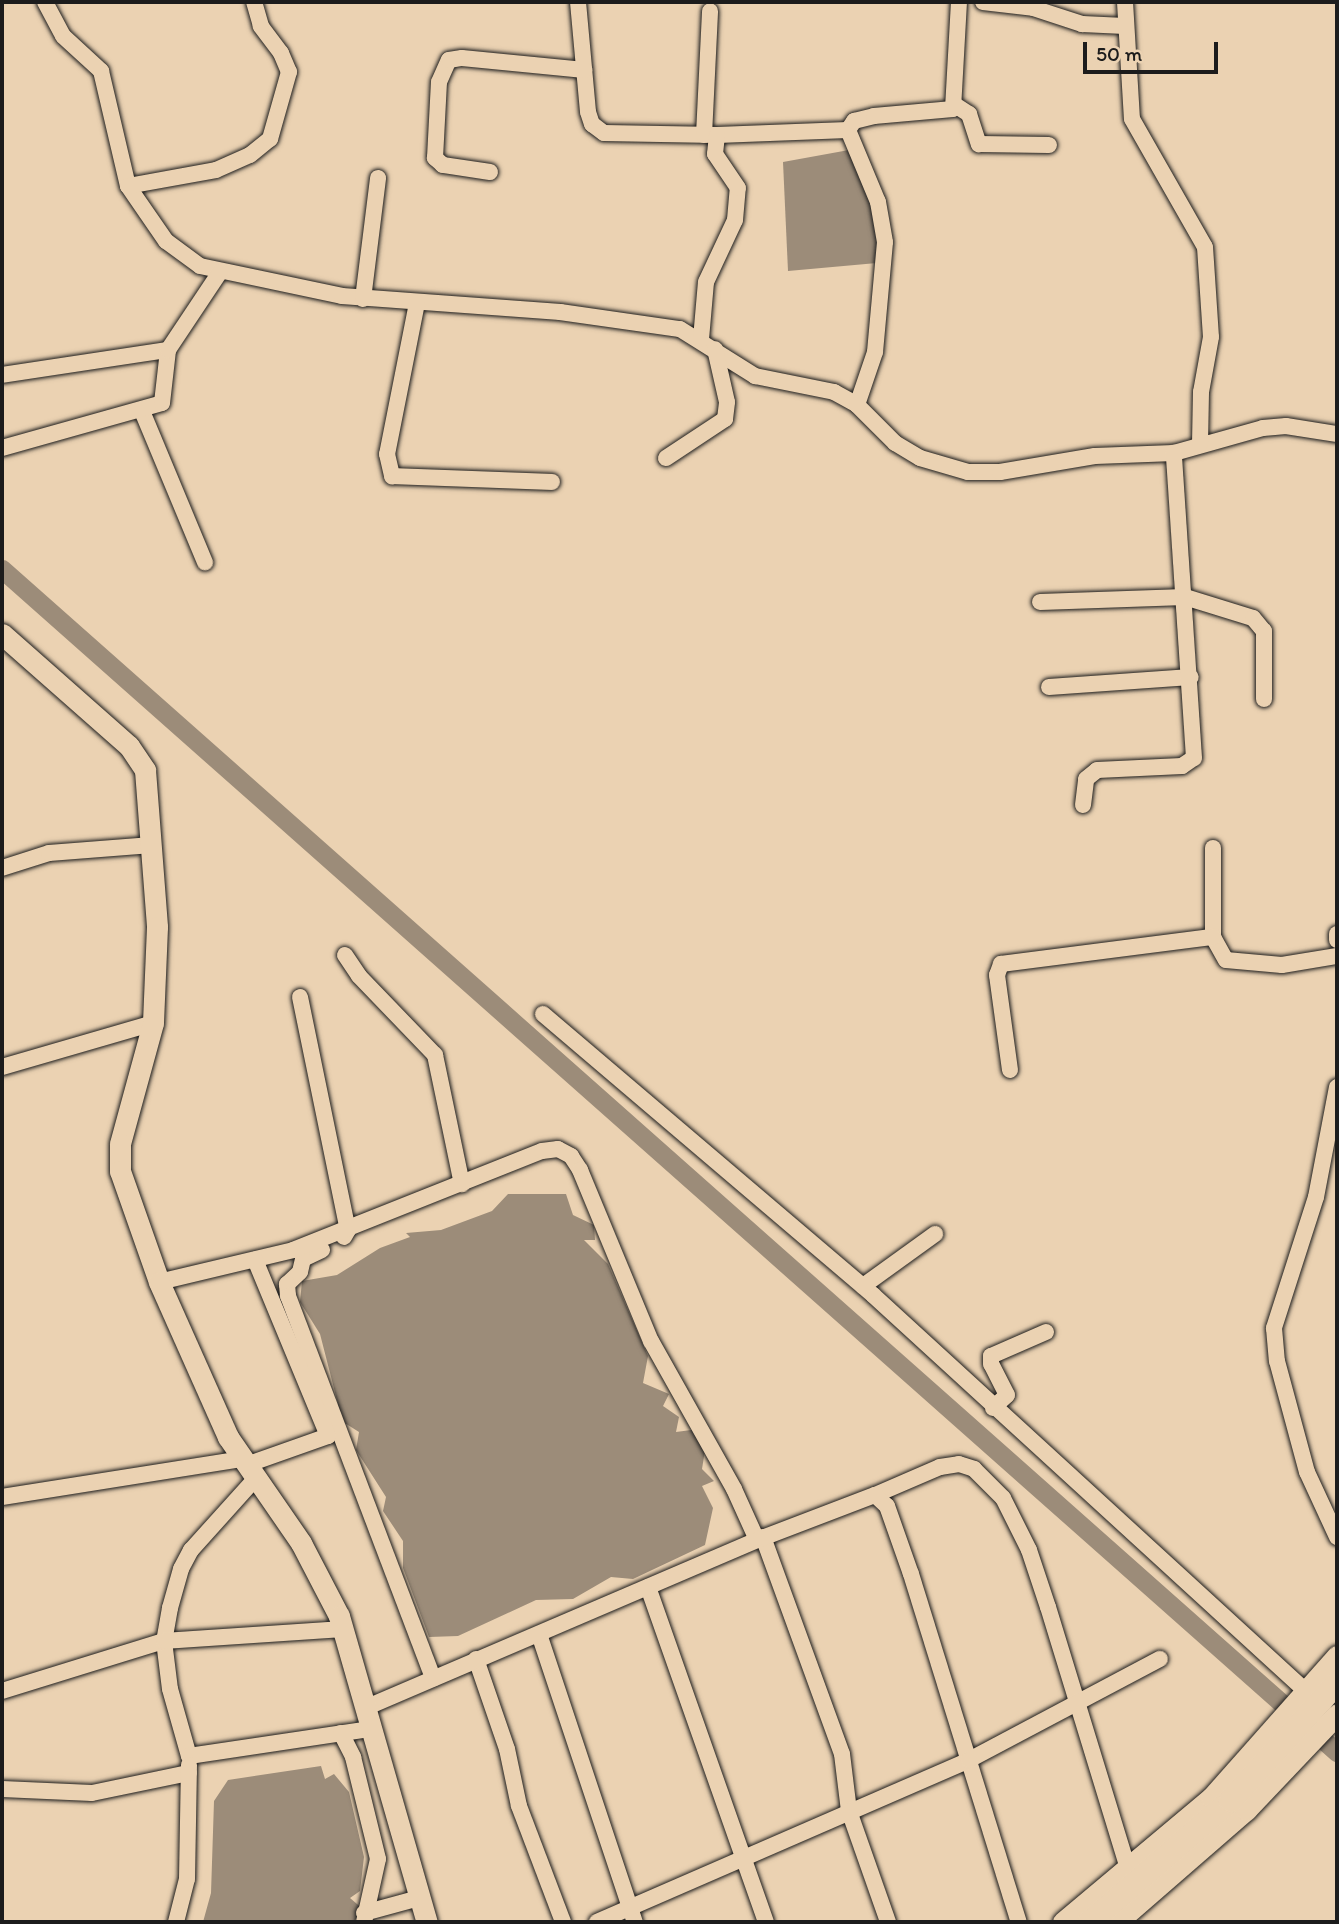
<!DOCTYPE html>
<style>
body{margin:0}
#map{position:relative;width:1339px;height:1924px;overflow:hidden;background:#ebd2b2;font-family:Itim,sans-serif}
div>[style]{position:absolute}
.water>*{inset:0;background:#9c8c79}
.canal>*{height:19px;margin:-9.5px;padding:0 9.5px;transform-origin:9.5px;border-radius:9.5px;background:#9c8c79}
.roads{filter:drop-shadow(0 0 2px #1c1c1c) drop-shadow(0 0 2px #1c1c1c)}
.minor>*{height:16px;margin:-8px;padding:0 8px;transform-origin:8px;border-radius:8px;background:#ebd2b2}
.tertiary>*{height:21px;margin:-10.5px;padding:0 10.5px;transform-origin:10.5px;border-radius:10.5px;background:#ebd2b2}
.secondary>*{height:23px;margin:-11.5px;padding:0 11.5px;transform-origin:11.5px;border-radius:11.5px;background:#ebd2b2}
span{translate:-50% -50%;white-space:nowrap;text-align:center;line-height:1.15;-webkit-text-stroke:7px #ebd2b2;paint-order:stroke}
.frame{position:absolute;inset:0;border:4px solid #1c1c1c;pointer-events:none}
.scale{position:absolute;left:1083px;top:42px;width:135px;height:32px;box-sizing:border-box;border:4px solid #1c1c1c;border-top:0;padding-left:9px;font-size:21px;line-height:24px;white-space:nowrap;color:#1c1c1c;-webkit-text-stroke:5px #ebd2b2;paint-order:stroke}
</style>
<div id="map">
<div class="water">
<i style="clip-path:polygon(849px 150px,878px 192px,888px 262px,788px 271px,783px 162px)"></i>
<i style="clip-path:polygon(508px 1194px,566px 1194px,573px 1215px,594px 1225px,595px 1240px,584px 1240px,608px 1264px,648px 1356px,643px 1383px,669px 1394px,663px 1406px,679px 1417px,676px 1432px,699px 1429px,707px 1438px,702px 1469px,714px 1481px,702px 1486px,713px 1508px,705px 1545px,633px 1579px,611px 1577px,573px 1599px,536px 1600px,458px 1636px,429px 1637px,403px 1568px,403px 1541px,383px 1511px,386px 1497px,356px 1450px,359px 1432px,332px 1415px,338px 1404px,320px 1334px,300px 1302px,302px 1281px,337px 1275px,380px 1248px,410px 1237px,406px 1233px,441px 1230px,492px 1211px)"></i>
<i style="clip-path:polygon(321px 1766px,325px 1779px,334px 1774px,349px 1792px,364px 1857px,360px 1891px,350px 1898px,364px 1910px,353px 1922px,203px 1922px,211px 1893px,214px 1801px,228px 1780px)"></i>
</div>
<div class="canal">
<i style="left:2px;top:569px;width:1784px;rotate:41.55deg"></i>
</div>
<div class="roads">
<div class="minor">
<i style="left:45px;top:2px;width:38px;rotate:62deg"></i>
<i style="left:63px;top:36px;width:52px;rotate:42.6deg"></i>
<i style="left:101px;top:71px;width:118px;rotate:76.8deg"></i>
<i style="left:128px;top:186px;width:67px;rotate:55.4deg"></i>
<i style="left:166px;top:241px;width:42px;rotate:36.3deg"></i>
<i style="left:200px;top:266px;width:145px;rotate:11.9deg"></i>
<i style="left:342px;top:296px;width:219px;rotate:4.2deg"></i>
<i style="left:560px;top:312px;width:121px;rotate:8.1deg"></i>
<i style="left:680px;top:329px;width:89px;rotate:32.1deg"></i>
<i style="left:755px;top:376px;width:81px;rotate:11.4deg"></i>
<i style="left:834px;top:392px;width:26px;rotate:29deg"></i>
<i style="left:857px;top:405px;width:54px;rotate:45deg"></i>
<i style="left:895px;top:443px;width:29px;rotate:31deg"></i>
<i style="left:920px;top:458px;width:50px;rotate:16.3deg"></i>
<i style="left:968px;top:472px;width:32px"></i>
<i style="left:1000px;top:472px;width:96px;rotate:-9.6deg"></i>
<i style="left:1095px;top:456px;width:79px;rotate:-2.2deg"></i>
<i style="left:1174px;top:453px;width:92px;rotate:-15.7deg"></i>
<i style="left:1263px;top:428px;width:23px;rotate:-5deg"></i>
<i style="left:1286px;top:426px;width:52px;rotate:8.9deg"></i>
<i style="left:578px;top:2px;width:110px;rotate:84.8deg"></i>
<i style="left:588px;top:112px;width:13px;rotate:72deg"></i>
<i style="left:592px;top:124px;width:15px;rotate:37deg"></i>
<i style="left:604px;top:133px;width:113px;rotate:1deg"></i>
<i style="left:717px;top:135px;width:131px;rotate:-2.2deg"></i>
<i style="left:983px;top:2px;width:50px;rotate:6.8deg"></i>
<i style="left:1033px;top:8px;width:52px;rotate:18.1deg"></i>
<i style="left:1082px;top:24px;width:43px;rotate:2.7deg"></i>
<i style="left:1125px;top:2px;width:117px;rotate:86.6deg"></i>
<i style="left:1132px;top:119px;width:147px;rotate:60.3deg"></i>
<i style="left:1205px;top:247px;width:90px;rotate:86.2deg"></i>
<i style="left:1211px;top:337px;width:56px;rotate:100.3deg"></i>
<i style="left:1201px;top:392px;width:52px;rotate:91.1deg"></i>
<i style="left:955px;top:105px;width:17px;rotate:33deg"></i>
<i style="left:969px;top:114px;width:32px;rotate:72deg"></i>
<i style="left:979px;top:144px;width:70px;rotate:0.8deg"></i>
<i style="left:704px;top:135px;width:124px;rotate:-87.2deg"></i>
<i style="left:490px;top:172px;width:48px;rotate:-171.5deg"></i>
<i style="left:443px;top:165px;width:11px;rotate:-139deg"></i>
<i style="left:435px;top:158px;width:76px;rotate:-87deg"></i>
<i style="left:439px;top:82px;width:24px;rotate:-66deg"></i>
<i style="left:449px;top:60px;width:13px;rotate:-9deg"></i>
<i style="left:462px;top:58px;width:123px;rotate:5.6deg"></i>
<i style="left:128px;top:186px;width:89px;rotate:-10.3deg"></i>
<i style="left:216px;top:170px;width:37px;rotate:-24deg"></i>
<i style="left:250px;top:155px;width:26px;rotate:-39deg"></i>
<i style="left:270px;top:139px;width:70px;rotate:-74.2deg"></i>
<i style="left:289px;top:72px;width:21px;rotate:-113deg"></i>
<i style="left:281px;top:53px;width:34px;rotate:-127deg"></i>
<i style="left:261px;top:26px;width:25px;rotate:-106deg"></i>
<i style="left:363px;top:299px;width:122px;rotate:-82.9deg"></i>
<i style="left:417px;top:303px;width:154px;rotate:101.2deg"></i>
<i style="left:387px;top:454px;width:23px;rotate:77deg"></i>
<i style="left:392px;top:476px;width:160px;rotate:2.1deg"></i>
<i style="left:701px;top:339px;width:57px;rotate:-85deg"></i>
<i style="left:706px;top:282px;width:68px;rotate:-64.9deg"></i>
<i style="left:735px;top:220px;width:32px;rotate:-85deg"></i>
<i style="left:738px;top:188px;width:41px;rotate:-124.1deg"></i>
<i style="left:715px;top:154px;width:19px;rotate:-84deg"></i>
<i style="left:2px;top:375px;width:168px;rotate:-8.6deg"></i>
<i style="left:857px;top:405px;width:56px;rotate:-71.2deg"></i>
<i style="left:875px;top:352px;width:110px;rotate:-84.8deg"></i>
<i style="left:885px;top:242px;width:41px;rotate:-99.9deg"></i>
<i style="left:878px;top:202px;width:78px;rotate:-112.6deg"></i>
<i style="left:848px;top:130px;width:11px;rotate:-56deg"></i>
<i style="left:854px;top:121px;width:21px;rotate:-14deg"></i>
<i style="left:874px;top:116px;width:79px;rotate:-5.1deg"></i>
<i style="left:953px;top:109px;width:107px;rotate:-86.8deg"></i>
<i style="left:142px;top:411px;width:164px;rotate:67.4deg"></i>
<i style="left:2px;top:448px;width:166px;rotate:-15.7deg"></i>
<i style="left:162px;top:403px;width:53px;rotate:-83.5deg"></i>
<i style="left:168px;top:350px;width:94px;rotate:-56.3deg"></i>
<i style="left:666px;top:458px;width:71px;rotate:-33.5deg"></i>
<i style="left:725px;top:419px;width:17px;rotate:-83deg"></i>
<i style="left:727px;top:402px;width:54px;rotate:-102.8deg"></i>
<i style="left:1040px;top:602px;width:145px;rotate:-2deg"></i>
<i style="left:1185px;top:597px;width:71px;rotate:17.2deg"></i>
<i style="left:1253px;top:618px;width:17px;rotate:50deg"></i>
<i style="left:1264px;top:631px;width:68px;rotate:90deg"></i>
<i style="left:1049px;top:687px;width:142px;rotate:-4deg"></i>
<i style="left:1083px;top:805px;width:26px;rotate:-83deg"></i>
<i style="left:1086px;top:779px;width:14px;rotate:-39deg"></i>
<i style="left:1097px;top:770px;width:85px;rotate:-2.7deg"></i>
<i style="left:1182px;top:766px;width:14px;rotate:-34deg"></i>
<i style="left:1194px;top:758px;width:306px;rotate:-93.8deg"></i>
<i style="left:1213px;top:848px;width:89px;rotate:90deg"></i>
<i style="left:1213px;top:937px;width:26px;rotate:61deg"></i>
<i style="left:1226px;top:960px;width:56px;rotate:5.1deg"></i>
<i style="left:1282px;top:965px;width:56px;rotate:-9.3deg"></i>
<i style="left:2px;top:868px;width:49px;rotate:-17.7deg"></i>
<i style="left:49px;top:853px;width:103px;rotate:-4.4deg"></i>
<i style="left:1337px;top:934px;width:6px;rotate:90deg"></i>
<i style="left:345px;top:955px;width:25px;rotate:56deg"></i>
<i style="left:359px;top:976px;width:110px;rotate:46.1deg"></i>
<i style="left:435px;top:1055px;width:132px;rotate:78.2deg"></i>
<i style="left:300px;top:997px;width:238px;rotate:78.4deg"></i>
<i style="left:348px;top:1230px;width:8px;rotate:120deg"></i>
<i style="left:543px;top:1014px;width:433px;rotate:40.4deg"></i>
<i style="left:873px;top:1295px;width:590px;rotate:42.46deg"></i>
<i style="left:2px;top:1067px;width:157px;rotate:-16.2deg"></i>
<i style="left:1010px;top:1070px;width:96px;rotate:-97.8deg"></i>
<i style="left:997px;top:975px;width:12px;rotate:-70deg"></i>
<i style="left:1001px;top:964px;width:214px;rotate:-7.3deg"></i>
<i style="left:1337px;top:1087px;width:112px;rotate:100.8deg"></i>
<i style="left:1316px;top:1197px;width:138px;rotate:107.8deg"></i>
<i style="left:1274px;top:1328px;width:33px;rotate:85deg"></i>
<i style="left:1277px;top:1361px;width:115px;rotate:74.9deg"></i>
<i style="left:1307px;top:1472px;width:72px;rotate:65.2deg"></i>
<i style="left:322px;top:1250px;width:21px;rotate:155deg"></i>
<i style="left:303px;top:1259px;width:13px;rotate:103deg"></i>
<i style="left:300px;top:1272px;width:18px;rotate:137deg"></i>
<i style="left:287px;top:1284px;width:12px;rotate:85deg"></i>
<i style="left:288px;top:1296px;width:409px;rotate:69.2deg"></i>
<i style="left:159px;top:1282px;width:138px;rotate:-13.4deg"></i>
<i style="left:293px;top:1250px;width:268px;rotate:-21.7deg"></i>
<i style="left:542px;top:1151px;width:16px;rotate:-7deg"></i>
<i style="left:558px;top:1149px;width:15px;rotate:28deg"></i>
<i style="left:571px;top:1156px;width:17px;rotate:57deg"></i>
<i style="left:580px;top:1170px;width:185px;rotate:67.5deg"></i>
<i style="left:651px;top:1341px;width:170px;rotate:60.7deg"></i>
<i style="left:734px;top:1489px;width:56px;rotate:65.7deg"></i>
<i style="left:863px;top:1286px;width:89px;rotate:-35.8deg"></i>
<i style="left:993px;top:1408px;width:19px;rotate:-43deg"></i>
<i style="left:1007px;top:1395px;width:35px;rotate:-117deg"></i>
<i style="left:991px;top:1364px;width:8px;rotate:-90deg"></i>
<i style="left:991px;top:1356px;width:60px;rotate:-23.6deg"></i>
<i style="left:246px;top:1465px;width:87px;rotate:-19.5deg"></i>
<i style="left:328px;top:1436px;width:191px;rotate:-112.5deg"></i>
<i style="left:255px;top:1479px;width:96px;rotate:132deg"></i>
<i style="left:191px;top:1550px;width:21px;rotate:118deg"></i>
<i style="left:181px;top:1569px;width:41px;rotate:105.8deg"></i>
<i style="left:170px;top:1608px;width:34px;rotate:100deg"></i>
<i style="left:164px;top:1641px;width:48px;rotate:82.9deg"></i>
<i style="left:170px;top:1689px;width:70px;rotate:74.2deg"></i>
<i style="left:189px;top:1756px;width:182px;rotate:-8.5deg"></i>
<i style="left:875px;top:1495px;width:71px;rotate:-23.3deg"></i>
<i style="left:940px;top:1467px;width:19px;rotate:-9deg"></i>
<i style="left:959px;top:1464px;width:16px;rotate:18deg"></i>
<i style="left:974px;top:1469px;width:41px;rotate:45deg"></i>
<i style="left:1003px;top:1498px;width:58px;rotate:63.4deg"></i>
<i style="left:1029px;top:1550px;width:60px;rotate:71.6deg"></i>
<i style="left:1048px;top:1607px;width:274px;rotate:73deg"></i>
<i style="left:2px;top:1497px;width:242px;rotate:-9deg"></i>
<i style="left:763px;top:1537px;width:231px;rotate:70deg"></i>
<i style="left:842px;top:1754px;width:57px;rotate:83deg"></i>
<i style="left:849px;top:1811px;width:118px;rotate:70.6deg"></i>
<i style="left:648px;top:1587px;width:355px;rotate:70.6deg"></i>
<i style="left:539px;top:1634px;width:304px;rotate:71.6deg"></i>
<i style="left:476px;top:1659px;width:95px;rotate:71deg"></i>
<i style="left:507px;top:1749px;width:58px;rotate:78.1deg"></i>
<i style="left:519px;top:1806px;width:124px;rotate:69.2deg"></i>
<i style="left:2px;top:1691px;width:170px;rotate:-17.2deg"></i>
<i style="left:164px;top:1641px;width:179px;rotate:-3.8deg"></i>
<i style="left:365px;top:1708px;width:426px;rotate:-23.2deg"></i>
<i style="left:757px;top:1540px;width:126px;rotate:-20.9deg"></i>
<i style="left:875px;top:1495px;width:16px;rotate:43deg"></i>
<i style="left:887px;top:1506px;width:72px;rotate:70.6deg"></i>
<i style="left:911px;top:1574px;width:364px;rotate:72.8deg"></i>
<i style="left:341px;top:1733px;width:27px;rotate:63deg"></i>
<i style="left:353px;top:1757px;width:105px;rotate:76.2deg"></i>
<i style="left:378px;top:1859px;width:65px;rotate:102.5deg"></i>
<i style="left:2px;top:1789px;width:90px;rotate:2.5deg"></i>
<i style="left:92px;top:1793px;width:99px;rotate:-11.7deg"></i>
<i style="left:364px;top:1913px;width:57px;rotate:-15.3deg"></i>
<i style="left:176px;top:1922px;width:44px;rotate:-75.7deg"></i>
<i style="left:187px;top:1879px;width:114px;rotate:-89deg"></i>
<i style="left:597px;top:1922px;width:406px;rotate:-23.5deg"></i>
<i style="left:969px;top:1760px;width:216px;rotate:-27.9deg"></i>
</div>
<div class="tertiary">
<i style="left:2px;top:634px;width:169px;rotate:41.4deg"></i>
<i style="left:129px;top:746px;width:29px;rotate:56deg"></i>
<i style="left:145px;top:770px;width:157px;rotate:85.6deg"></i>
<i style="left:157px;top:927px;width:96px;rotate:92.4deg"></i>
<i style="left:153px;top:1023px;width:125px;rotate:105.3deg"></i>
<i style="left:120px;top:1144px;width:27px;rotate:90deg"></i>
<i style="left:120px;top:1171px;width:118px;rotate:70.6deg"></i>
<i style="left:159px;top:1282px;width:170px;rotate:66deg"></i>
<i style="left:228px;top:1437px;width:129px;rotate:55.4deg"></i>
<i style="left:301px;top:1543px;width:82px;rotate:62.5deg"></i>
<i style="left:339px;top:1616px;width:318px;rotate:74deg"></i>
<i style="left:1063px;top:1922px;width:193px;rotate:-40deg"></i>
<i style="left:1211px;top:1798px;width:190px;rotate:-48.4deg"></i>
<i style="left:1117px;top:1922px;width:171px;rotate:-41deg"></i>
<i style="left:1246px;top:1810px;width:132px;rotate:-46.5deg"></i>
</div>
<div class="secondary">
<i style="left:1089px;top:1922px;width:186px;rotate:-40.9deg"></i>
<i style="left:1230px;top:1800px;width:159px;rotate:-47.8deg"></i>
</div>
</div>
<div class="frame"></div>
<div class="scale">50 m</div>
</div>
